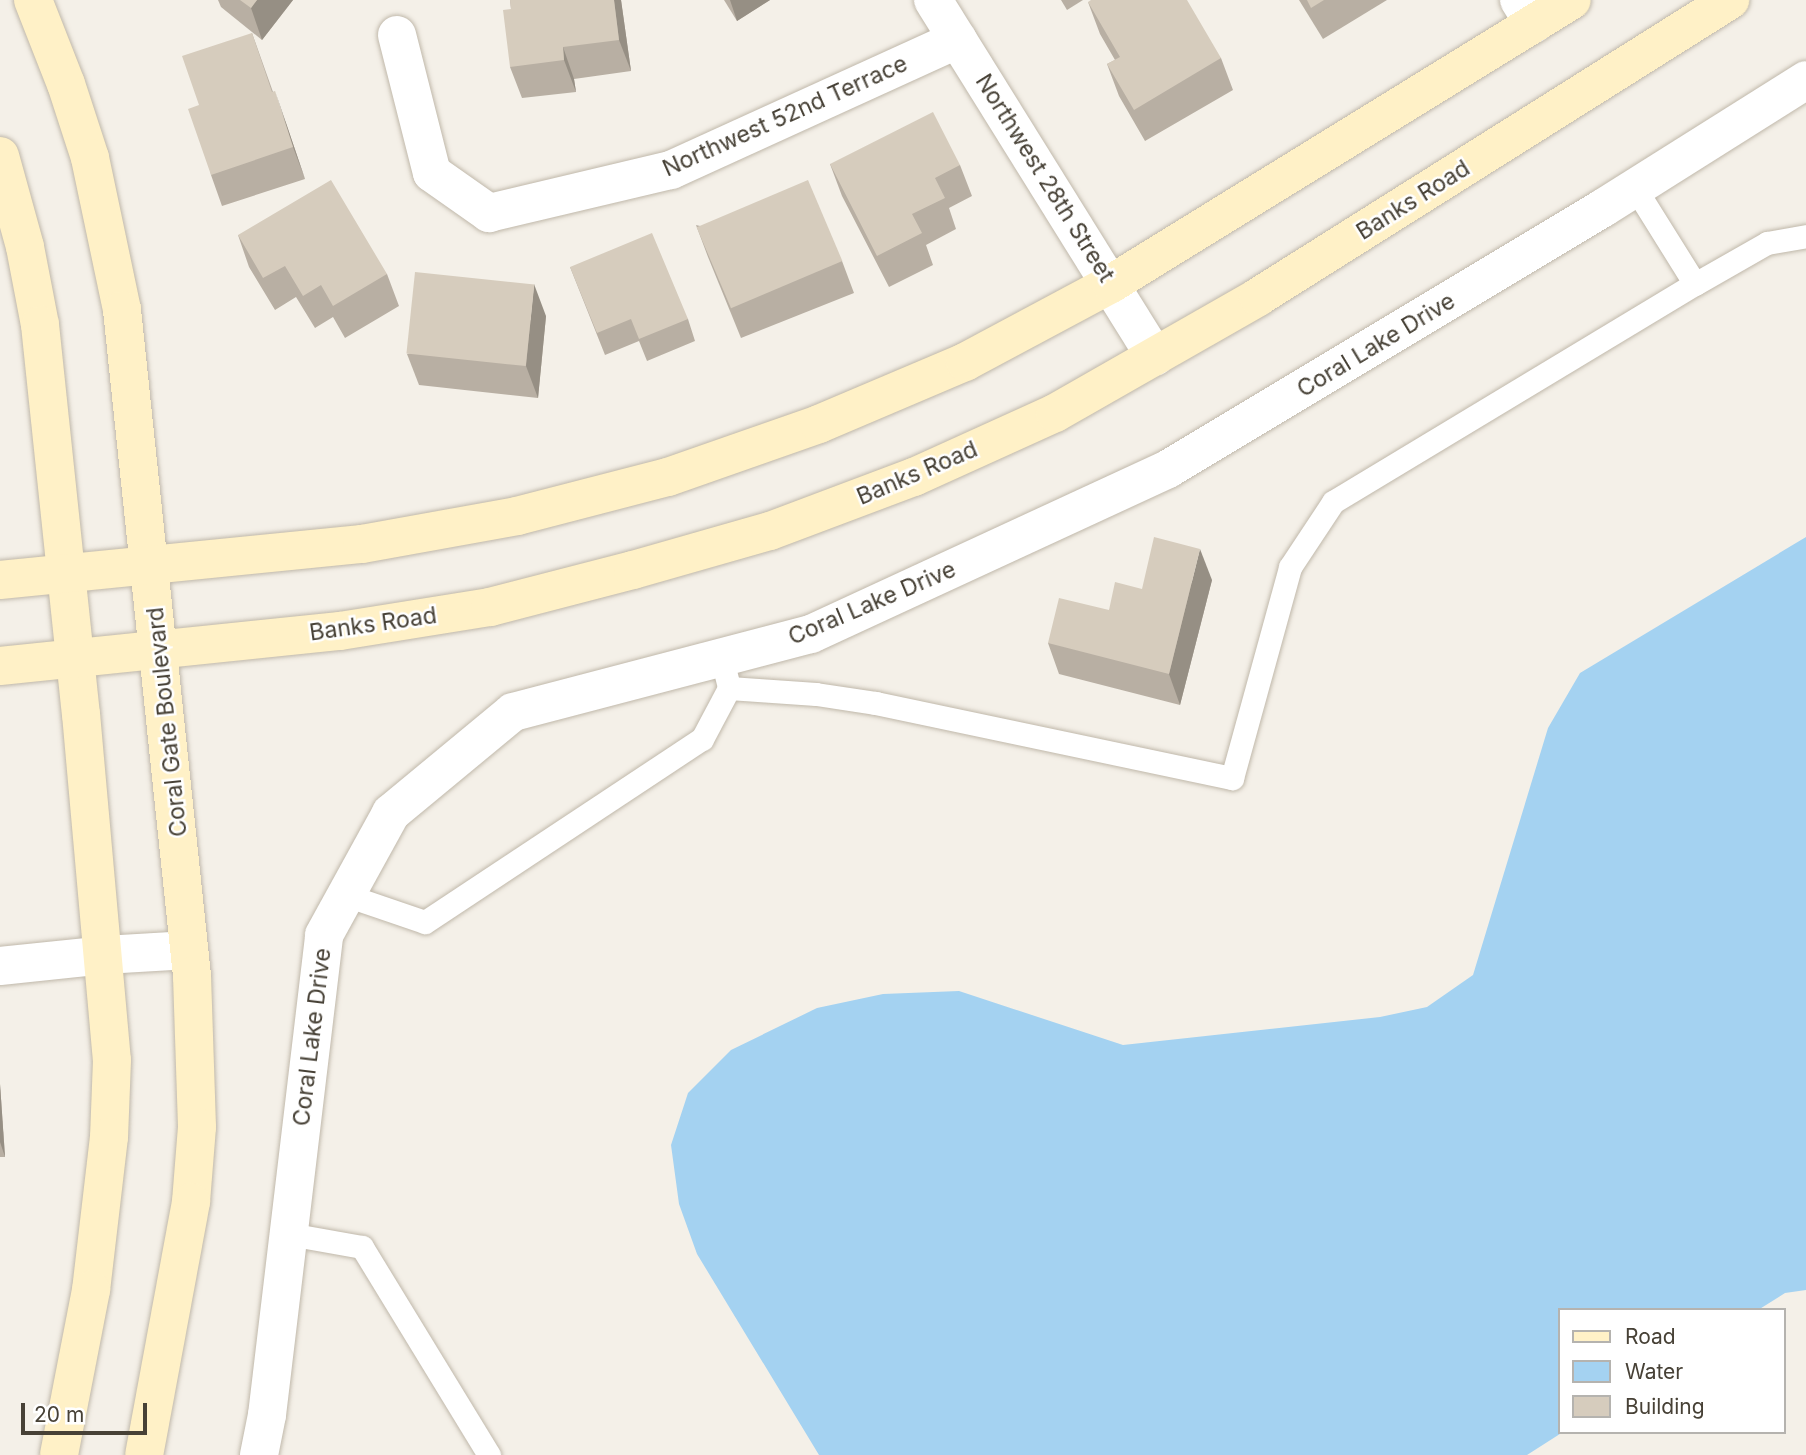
<!DOCTYPE html>
<style>
body{margin:0}
#map{position:relative;width:1806px;height:1455px;overflow:hidden;background:#f4f0e8;font-family:Inter,sans-serif}
div>[style]{position:absolute}
.water>*{inset:0;background:#a4d2f1}
.roads{filter:drop-shadow(0 0 2px #c0b8aa) drop-shadow(0 0 2px #c0b8aa)}
.lane>*{height:23px;margin:-11.5px;padding:0 11.5px;transform-origin:11.5px;border-radius:11.5px;background:#fff}
.street>*{height:38px;margin:-19px;padding:0 19px;transform-origin:19px;border-radius:19px;background:#fff}
.secondary>*{height:38px;margin:-19px;padding:0 19px;transform-origin:19px;border-radius:19px;background:#fff1c7}
.wall>*{inset:0;background:#b8afa3}
.shaded-wall>*{inset:0;background:#968f84}
.building>*{inset:0;background:#d6ccbd;transform-origin:0 0}
span{translate:-50% -50%;white-space:nowrap;text-align:center;line-height:1.15;-webkit-text-stroke:5px #fff;paint-order:stroke}
.street-label{font-size:23px;color:#474136}
.legend{position:absolute;left:1558px;top:1308px;width:228px;height:126px;box-sizing:border-box;background:#fff;border:2px solid #b5b3af;margin:0;padding:9px 12px;list-style:none;font-size:21px;color:#474136}
.legend li{display:flex;align-items:center;gap:14px;height:35px}
.legend b{width:35px;border:2px solid #b5b3af}
.scale{position:absolute;left:21px;top:1403px;width:126px;height:32px;box-sizing:border-box;border:4px solid #474136;border-top:0;padding-left:9px;font-size:21px;line-height:24px;white-space:nowrap;color:#474136;-webkit-text-stroke:5px #fff;paint-order:stroke}
</style>
<div id="map">
<div class="water">
<i style="clip-path:polygon(1806px 537px,1806px 1290px,1785px 1293px,1758px 1310px,1559px 1310px,1559px 1432px,1563px 1432px,1527px 1455px,819px 1455px,697px 1254px,679px 1204px,671px 1145px,688px 1093px,731px 1050px,817px 1008px,883px 994px,959px 991px,1123px 1045px,1380px 1017px,1427px 1007px,1473px 975px,1548px 728px,1580px 673px)"></i>
</div>
<div class="roads">
<div class="lane">
<i style="left:1635px;top:188px;width:113px;rotate:58deg"></i>
<i style="left:1695px;top:284px;width:83px;rotate:-29.7deg"></i>
<i style="left:1767px;top:243px;width:40px;rotate:-10deg"></i>
<i style="left:722px;top:659px;width:30px;rotate:76deg"></i>
<i style="left:729px;top:688px;width:87px;rotate:3.9deg"></i>
<i style="left:816px;top:694px;width:61px;rotate:8.5deg"></i>
<i style="left:876px;top:703px;width:364px;rotate:11.9deg"></i>
<i style="left:1232px;top:778px;width:219px;rotate:-74.6deg"></i>
<i style="left:1290px;top:567px;width:78px;rotate:-56.5deg"></i>
<i style="left:1333px;top:502px;width:423px;rotate:-31.1deg"></i>
<i style="left:346px;top:895px;width:83px;rotate:18.9deg"></i>
<i style="left:425px;top:922px;width:332px;rotate:-33.5deg"></i>
<i style="left:702px;top:739px;width:58px;rotate:-62.1deg"></i>
<i style="left:289px;top:1234px;width:74px;rotate:10.1deg"></i>
<i style="left:362px;top:1247px;width:244px;rotate:58.6deg"></i>
</div>
<div class="street">
<i style="left:933px;top:0;width:420px;rotate:58.1deg"></i>
<i style="left:1519px;top:0;width:28px;rotate:58deg"></i>
<i style="left:397px;top:35px;width:142px;rotate:75.8deg"></i>
<i style="left:432px;top:173px;width:70px;rotate:35.1deg"></i>
<i style="left:489px;top:213px;width:187px;rotate:-13.3deg"></i>
<i style="left:671px;top:170px;width:315px;rotate:-24.5deg"></i>
<i style="left:0;top:966px;width:105px;rotate:-6deg"></i>
<i style="left:104px;top:955px;width:85px;rotate:-3.4deg"></i>
<i style="left:259px;top:1455px;width:41px;rotate:-78.7deg"></i>
<i style="left:267px;top:1415px;width:483px;rotate:-83.2deg"></i>
<i style="left:324px;top:935px;width:139px;rotate:-61.2deg"></i>
<i style="left:391px;top:813px;width:158px;rotate:-39.6deg"></i>
<i style="left:513px;top:712px;width:308px;rotate:-14.7deg"></i>
<i style="left:811px;top:634px;width:393px;rotate:-24.8deg"></i>
<i style="left:1168px;top:469px;width:507px;rotate:-30.96deg"></i>
<i style="left:1603px;top:208px;width:240px;rotate:-32.2deg"></i>
</div>
<div class="secondary">
<i style="left:33px;top:0;width:90px;rotate:68.6deg"></i>
<i style="left:66px;top:84px;width:78px;rotate:72deg"></i>
<i style="left:90px;top:158px;width:155px;rotate:78.1deg"></i>
<i style="left:122px;top:310px;width:670px;rotate:84deg"></i>
<i style="left:192px;top:976px;width:151px;rotate:88.1deg"></i>
<i style="left:197px;top:1127px;width:75px;rotate:94.6deg"></i>
<i style="left:191px;top:1202px;width:257px;rotate:100.5deg"></i>
<i style="left:0;top:156px;width:94px;rotate:74.6deg"></i>
<i style="left:25px;top:247px;width:79px;rotate:79.1deg"></i>
<i style="left:40px;top:325px;width:391px;rotate:84deg"></i>
<i style="left:81px;top:714px;width:347px;rotate:84.9deg"></i>
<i style="left:112px;top:1060px;width:77px;rotate:92.2deg"></i>
<i style="left:109px;top:1137px;width:154px;rotate:96.7deg"></i>
<i style="left:91px;top:1290px;width:168px;rotate:101deg"></i>
<i style="left:0;top:580px;width:364px;rotate:-5.7deg"></i>
<i style="left:362px;top:544px;width:158px;rotate:-10.2deg"></i>
<i style="left:517px;top:516px;width:156px;rotate:-14.5deg"></i>
<i style="left:668px;top:477px;width:160px;rotate:-19.3deg"></i>
<i style="left:819px;top:424px;width:159px;rotate:-23deg"></i>
<i style="left:965px;top:362px;width:166px;rotate:-28.1deg"></i>
<i style="left:1111px;top:284px;width:541px;rotate:-31.64deg"></i>
<i style="left:0;top:666px;width:342px;rotate:-5.9deg"></i>
<i style="left:340px;top:631px;width:152px;rotate:-9.1deg"></i>
<i style="left:490px;top:607px;width:148px;rotate:-14.5deg"></i>
<i style="left:633px;top:570px;width:142px;rotate:-15.9deg"></i>
<i style="left:770px;top:531px;width:154px;rotate:-20.6deg"></i>
<i style="left:914px;top:477px;width:155px;rotate:-24.4deg"></i>
<i style="left:1055px;top:413px;width:234px;rotate:-29.7deg"></i>
<i style="left:1258px;top:297px;width:558px;rotate:-32.18deg"></i>
</div>
</div>
<div class="wall">
<i style="clip-path:polygon(218px 0,293px 0,262px 40px,221px 7px)"></i>
<i style="clip-path:polygon(510px 0,621px 0,631px 71px,574px 79px,576px 92px,522px 98px,510px 67px,511px 9px)"></i>
<i style="clip-path:polygon(724px 0,770px 0,737px 21px)"></i>
<i style="clip-path:polygon(1061px 0,1083px 0,1067px 10px)"></i>
<i style="clip-path:polygon(1299px 0,1387px 0,1323px 39px)"></i>
<i style="clip-path:polygon(1088px 2px,1221px 58px,1233px 90px,1145px 141px,1119px 96px,1107px 64px,1115px 60px,1100px 34px)"></i>
<i style="clip-path:polygon(252px 33px,273px 92px,286px 123px,305px 179px,222px 206px,211px 175px,199px 105px)"></i>
<i style="clip-path:polygon(830px 164px,960px 165px,972px 196px,949px 208px,956px 229px,926px 245px,933px 265px,889px 287px,842px 196px)"></i>
<i style="clip-path:polygon(696px 225px,842px 261px,854px 293px,741px 338px,708px 257px)"></i>
<i style="clip-path:polygon(238px 235px,387px 274px,399px 306px,345px 338px,333px 317px,315px 328px,296px 297px,275px 310px,249px 267px)"></i>
<i style="clip-path:polygon(570px 267px,688px 319px,695px 341px,647px 361px,639px 341px,605px 355px)"></i>
<i style="clip-path:polygon(546px 316px,538px 398px,419px 385px,407px 354px)"></i>
<i style="clip-path:polygon(1212px 580px,1180px 705px,1059px 674px,1048px 643px,1109px 610px,1142px 589px)"></i>
<i style="clip-path:polygon(0 1084px,5px 1157px,0 1157px)"></i>
</div>
<div class="shaded-wall">
<i style="clip-path:polygon(257px 0,293px 0,262px 40px,251px 8px)"></i>
<i style="clip-path:polygon(614px 0,621px 0,631px 71px,619px 40px)"></i>
<i style="clip-path:polygon(730px 0,770px 0,737px 21px)"></i>
<i style="clip-path:polygon(563px 47px,574px 79px,576px 92px,564px 60px)"></i>
<i style="clip-path:polygon(275px 91px,286px 123px,305px 179px,293px 147px)"></i>
<i style="clip-path:polygon(534px 284px,546px 316px,538px 398px,526px 366px)"></i>
<i style="clip-path:polygon(1200px 549px,1212px 580px,1180px 705px,1169px 674px)"></i>
<i style="clip-path:polygon(0 1084px,5px 1157px,0 1142px)"></i>
</div>
<div class="building">
<i style="clip-path:polygon(240px 0,257px 0,251px 8px)"></i>
<i style="clip-path:polygon(510px 0,614px 0,619px 40px,563px 47px,564px 60px,510px 67px,503px 10px,511px 9px)"></i>
<i style="clip-path:polygon(1091px 0,1187px 0,1221px 58px,1134px 110px,1107px 64px,1120px 57px,1088px 2px)"></i>
<i style="clip-path:polygon(1307px 0,1324px 0,1311px 8px)"></i>
<i style="clip-path:polygon(252px 33px,272px 92px,275px 91px,293px 147px,211px 175px,188px 109px,199px 105px,182px 56px)"></i>
<i style="clip-path:polygon(933px 112px,960px 165px,935px 178px,945px 198px,912px 214px,922px 233px,877px 256px,830px 164px)"></i>
<i style="clip-path:polygon(331px 180px,387px 274px,333px 306px,321px 285px,303px 296px,285px 266px,263px 278px,238px 235px)"></i>
<i style="left:808px;top:180px;width:88px;height:121px;rotate:67deg"></i>
<i style="clip-path:polygon(652px 233px,688px 319px,639px 339px,631px 319px,597px 333px,570px 267px)"></i>
<i style="left:415px;top:272px;width:120px;height:82px;rotate:6deg"></i>
<i style="clip-path:polygon(1154px 537px,1200px 549px,1169px 674px,1048px 643px,1059px 598px,1109px 610px,1115px 582px,1142px 589px)"></i>
</div>
<div class="street-label">
<span style="left:785px;top:116px;rotate:-24deg">Northwest 52nd Terrace</span>
<span style="left:1045px;top:178px;rotate:58deg">Northwest 28th Street</span>
<span style="left:1413px;top:200px;rotate:-32deg">Banks Road</span>
<span style="left:1376px;top:345px;rotate:-31deg">Coral Lake Drive</span>
<span style="left:917px;top:473px;rotate:-23deg">Banks Road</span>
<span style="left:872px;top:603px;rotate:-23deg">Coral Lake Drive</span>
<span style="left:373px;top:624px;rotate:-8deg">Banks Road</span>
<span style="left:167px;top:722px;rotate:-96deg">Coral Gate Boulevard</span>
<span style="left:312px;top:1037px;rotate:-83deg">Coral Lake Drive</span>
</div>
<ul class="legend">
<li><b style="height:9px;background:#fff1c7"></b>Road</li>
<li><b style="height:19px;background:#a4d2f1"></b>Water</li>
<li><b style="height:19px;background:#d6ccbd"></b>Building</li>
</ul>
<div class="scale">20 m</div>
</div>
